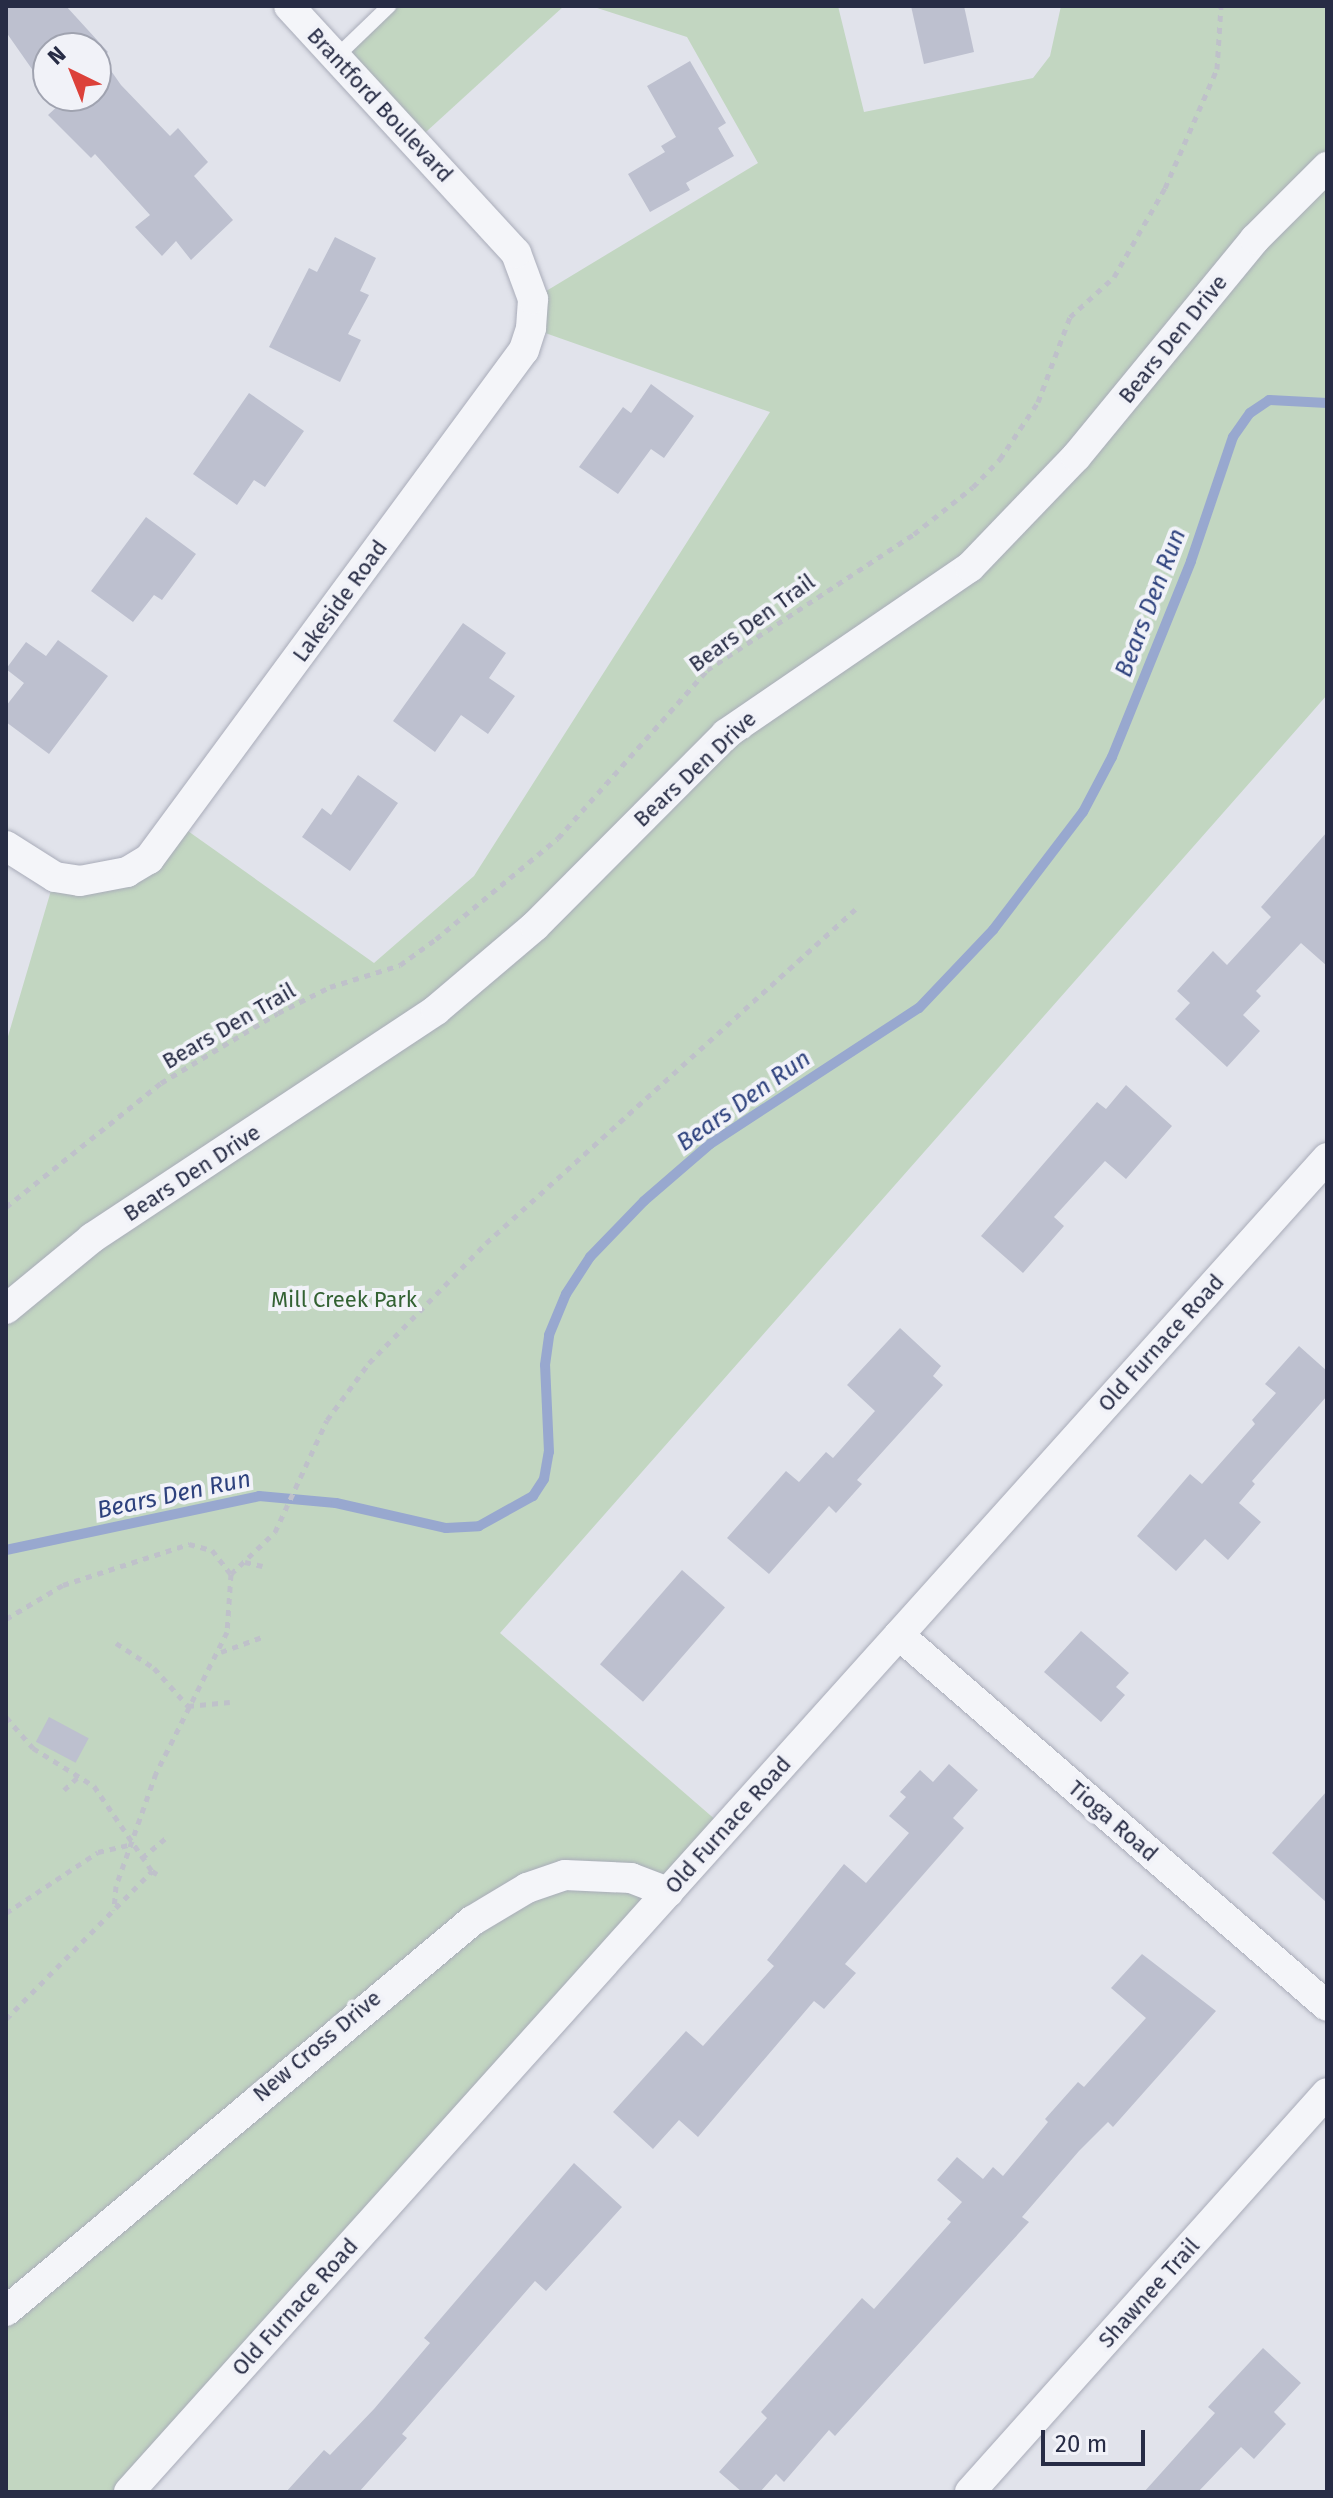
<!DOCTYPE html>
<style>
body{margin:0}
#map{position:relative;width:1333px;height:2498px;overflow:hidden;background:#e1e3eb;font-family:"Fira Sans",sans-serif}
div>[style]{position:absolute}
.green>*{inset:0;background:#c2d6c1}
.stream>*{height:10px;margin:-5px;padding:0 5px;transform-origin:5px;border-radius:5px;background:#98a8cf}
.building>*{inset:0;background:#bdc0cf;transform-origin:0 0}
.path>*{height:5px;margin-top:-2.5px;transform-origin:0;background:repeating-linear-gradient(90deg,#bfc1ca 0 6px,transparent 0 12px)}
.roads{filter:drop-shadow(0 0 2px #a9acb9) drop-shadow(0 0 2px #a9acb9)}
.service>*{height:14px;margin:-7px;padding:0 7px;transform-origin:7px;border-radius:7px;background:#f4f5f9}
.minor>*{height:30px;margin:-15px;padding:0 15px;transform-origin:15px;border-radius:15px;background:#f4f5f9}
span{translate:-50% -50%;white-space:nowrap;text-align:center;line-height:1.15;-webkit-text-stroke:8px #f1f2f8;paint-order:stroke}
.street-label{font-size:22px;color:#272c45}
.park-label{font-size:22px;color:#336233}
.water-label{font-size:24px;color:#2d417d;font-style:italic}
.frame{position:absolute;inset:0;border:8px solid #272c45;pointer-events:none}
.north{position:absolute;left:32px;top:32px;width:80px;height:80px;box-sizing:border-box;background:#f1f2f8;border:2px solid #a0a3b0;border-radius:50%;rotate:317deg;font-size:22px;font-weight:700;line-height:32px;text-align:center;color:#272c45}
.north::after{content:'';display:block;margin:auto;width:28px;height:36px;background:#dc413a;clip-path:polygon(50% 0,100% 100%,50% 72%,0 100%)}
.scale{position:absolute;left:1041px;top:2430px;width:104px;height:36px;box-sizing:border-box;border:4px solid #272c45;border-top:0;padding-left:10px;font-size:24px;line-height:28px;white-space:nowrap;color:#272c45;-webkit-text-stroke:6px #f1f2f8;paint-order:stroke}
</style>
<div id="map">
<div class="green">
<i style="clip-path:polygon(389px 6px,564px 6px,415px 142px,336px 57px)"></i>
<i style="clip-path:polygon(591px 6px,838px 6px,864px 112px,1033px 78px,1050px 56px,1061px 6px,1327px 6px,1327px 695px,500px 1633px,725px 1828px,129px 2492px,6px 2492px,6px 1043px,55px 877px,105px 879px,178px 824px,374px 963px,474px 876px,770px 412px,531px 328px,533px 299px,758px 163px,687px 37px)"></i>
</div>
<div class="stream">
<i style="left:6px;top:1550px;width:259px;rotate:-12deg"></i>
<i style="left:259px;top:1496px;width:77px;rotate:5.2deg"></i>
<i style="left:336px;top:1503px;width:113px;rotate:12.8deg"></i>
<i style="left:446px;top:1528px;width:33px;rotate:-3deg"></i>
<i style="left:479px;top:1526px;width:62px;rotate:-29.1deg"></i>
<i style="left:533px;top:1496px;width:20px;rotate:-57deg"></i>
<i style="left:544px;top:1479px;width:27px;rotate:-80deg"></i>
<i style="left:549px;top:1452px;width:87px;rotate:-92.6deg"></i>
<i style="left:545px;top:1365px;width:30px;rotate:-82deg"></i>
<i style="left:549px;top:1335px;width:44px;rotate:-67.5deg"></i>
<i style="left:566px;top:1294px;width:44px;rotate:-57deg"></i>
<i style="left:590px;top:1257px;width:78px;rotate:-46deg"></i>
<i style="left:644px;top:1201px;width:87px;rotate:-40.8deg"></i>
<i style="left:710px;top:1144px;width:249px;rotate:-33.1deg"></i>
<i style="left:919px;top:1008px;width:108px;rotate:-46.5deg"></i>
<i style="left:993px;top:930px;width:148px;rotate:-52.7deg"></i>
<i style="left:1083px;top:812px;width:62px;rotate:-62.2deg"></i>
<i style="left:1112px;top:757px;width:211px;rotate:-68deg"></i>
<i style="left:1191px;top:561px;width:131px;rotate:-71.3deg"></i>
<i style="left:1233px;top:437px;width:29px;rotate:-55deg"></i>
<i style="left:1250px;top:413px;width:23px;rotate:-34deg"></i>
<i style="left:1269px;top:400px;width:58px;rotate:3deg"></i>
</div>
<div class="building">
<i style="clip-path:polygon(6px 6px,66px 6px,108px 52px,102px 58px,121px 85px,170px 136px,178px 128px,208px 162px,194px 176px,233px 220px,191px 260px,176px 241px,162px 256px,135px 227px,150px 215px,95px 154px,91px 158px,48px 115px,60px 104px,52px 96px,96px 96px,96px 48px,48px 48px,48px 92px,6px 32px)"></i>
<i style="clip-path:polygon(911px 6px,964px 6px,974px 52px,924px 64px)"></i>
<i style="clip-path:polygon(690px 61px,726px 123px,718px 128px,734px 156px,686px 183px,690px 190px,650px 212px,628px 174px,665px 152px,661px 146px,676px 137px,647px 86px)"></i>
<i style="clip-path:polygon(335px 237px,376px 258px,360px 291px,369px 295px,348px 334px,361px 340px,340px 382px,269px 347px,309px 268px,317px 272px)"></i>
<i style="clip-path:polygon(651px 384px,694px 416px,664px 458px,651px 449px,618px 494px,579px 467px,623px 407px,631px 413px)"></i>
<i style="clip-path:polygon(249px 393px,304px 431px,265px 487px,254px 480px,237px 505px,193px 474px)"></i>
<i style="clip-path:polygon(146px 517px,196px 554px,162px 600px,154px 595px,133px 622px,91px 591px)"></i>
<i style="clip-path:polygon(463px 623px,506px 653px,489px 678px,515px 696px,488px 734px,461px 715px,435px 752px,393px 721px)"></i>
<i style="clip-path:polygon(58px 640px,108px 676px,49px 754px,6px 722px,6px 706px,24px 683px,6px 669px,26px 642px,46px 656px)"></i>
<i style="clip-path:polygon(358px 775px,398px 803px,350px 871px,302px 837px,322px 808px,331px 815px)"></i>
<i style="clip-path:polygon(1327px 832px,1327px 966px,1301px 943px,1256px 991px,1261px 996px,1243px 1015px,1260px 1031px,1227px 1067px,1175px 1019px,1190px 1003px,1177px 991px,1213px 951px,1227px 965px,1271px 917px,1261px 907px)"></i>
<i style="clip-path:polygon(1126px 1085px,1172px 1126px,1126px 1179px,1105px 1161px,1054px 1217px,1064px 1226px,1023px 1273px,981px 1236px,1097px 1102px,1106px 1109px)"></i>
<i style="clip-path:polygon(900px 1328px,941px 1366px,933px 1376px,943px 1385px,857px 1480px,862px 1484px,836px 1513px,829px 1506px,769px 1574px,727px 1538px,786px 1471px,799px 1482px,826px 1452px,833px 1458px,875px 1411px,847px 1385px)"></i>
<i style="clip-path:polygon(1299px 1346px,1327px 1371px,1327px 1396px,1252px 1481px,1255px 1484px,1239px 1503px,1261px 1522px,1228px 1560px,1205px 1539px,1176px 1571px,1137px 1536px,1190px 1474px,1202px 1484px,1255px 1424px,1252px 1420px,1276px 1393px,1265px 1384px)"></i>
<i style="left:682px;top:1570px;width:57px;height:125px;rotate:41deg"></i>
<i style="clip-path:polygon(1081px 1631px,1129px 1673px,1116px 1687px,1125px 1695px,1101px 1722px,1044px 1672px)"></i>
<i style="left:49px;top:1717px;width:45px;height:28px;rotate:28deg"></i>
<i style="clip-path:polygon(949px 1764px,978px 1790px,953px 1818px,964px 1828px,845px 1964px,856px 1973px,824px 2009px,814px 2001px,698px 2137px,679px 2120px,653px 2149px,613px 2112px,686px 2031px,703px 2046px,774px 1966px,767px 1960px,844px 1864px,866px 1883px,909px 1833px,889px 1816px,906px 1797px,900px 1792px,920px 1770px,933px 1782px)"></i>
<i style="clip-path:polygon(1327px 1791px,1327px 1903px,1272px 1853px)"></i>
<i style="clip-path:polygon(1142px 1954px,1216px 2011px,1113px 2127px,1108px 2122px,1079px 2151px,1022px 2217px,1029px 2222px,835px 2436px,829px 2430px,784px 2482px,776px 2474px,760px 2492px,742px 2492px,719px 2472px,767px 2418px,761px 2412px,862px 2298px,874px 2309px,951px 2222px,947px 2219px,962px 2202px,937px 2180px,957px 2157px,983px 2179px,993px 2167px,1003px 2176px,1048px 2122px,1045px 2119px,1078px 2082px,1084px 2087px,1146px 2018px,1111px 1988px)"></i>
<i style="clip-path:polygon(574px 2163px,622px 2207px,546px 2291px,535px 2281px,402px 2434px,407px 2438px,359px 2492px,286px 2492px,324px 2450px,330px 2455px,374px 2409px,430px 2343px,424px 2338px)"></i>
<i style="clip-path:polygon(1263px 2348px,1301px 2383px,1274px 2412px,1286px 2424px,1254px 2459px,1241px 2447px,1198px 2492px,1144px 2492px,1215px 2413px,1208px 2407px)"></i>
</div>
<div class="path">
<i style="left:6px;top:1207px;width:198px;rotate:-38.7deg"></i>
<i style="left:161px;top:1083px;width:136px;rotate:-30.9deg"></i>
<i style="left:278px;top:1013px;width:58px;rotate:-26.6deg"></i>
<i style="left:330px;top:987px;width:73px;rotate:-17.4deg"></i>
<i style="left:400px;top:965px;width:44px;rotate:-35.8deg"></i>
<i style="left:436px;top:939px;width:158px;rotate:-39.6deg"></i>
<i style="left:558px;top:838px;width:225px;rotate:-48.4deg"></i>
<i style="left:707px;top:670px;width:248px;rotate:-33.3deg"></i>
<i style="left:914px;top:534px;width:75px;rotate:-38.5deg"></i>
<i style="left:973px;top:487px;width:39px;rotate:-46deg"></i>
<i style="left:1000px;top:459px;width:69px;rotate:-56.3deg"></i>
<i style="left:1038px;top:402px;width:91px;rotate:-69.4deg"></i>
<i style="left:1070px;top:317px;width:59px;rotate:-42.3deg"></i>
<i style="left:1114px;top:277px;width:103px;rotate:-60.2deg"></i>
<i style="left:1165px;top:188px;width:130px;rotate:-66.4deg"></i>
<i style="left:1217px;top:69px;width:63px;rotate:-86.4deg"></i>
<i style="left:245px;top:1562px;width:18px;rotate:13deg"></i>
<i style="left:231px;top:1574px;width:61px;rotate:-43.7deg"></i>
<i style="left:275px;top:1532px;width:123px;rotate:-65.1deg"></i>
<i style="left:327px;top:1420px;width:71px;rotate:-53.6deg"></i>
<i style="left:369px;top:1363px;width:168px;rotate:-45.7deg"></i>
<i style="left:486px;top:1243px;width:504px;rotate:-42.11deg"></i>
<i style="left:6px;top:1619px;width:66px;rotate:-30.8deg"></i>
<i style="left:63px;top:1585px;width:133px;rotate:-18deg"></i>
<i style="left:189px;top:1544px;width:24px;rotate:15deg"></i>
<i style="left:212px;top:1550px;width:31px;rotate:52deg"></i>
<i style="left:231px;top:1574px;width:58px;rotate:93.9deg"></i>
<i style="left:227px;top:1632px;width:158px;rotate:116.7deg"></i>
<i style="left:156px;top:1773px;width:120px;rotate:109.5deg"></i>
<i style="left:116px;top:1886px;width:24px;rotate:95deg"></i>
<i style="left:116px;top:1643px;width:45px;rotate:33.3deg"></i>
<i style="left:154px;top:1668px;width:51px;rotate:48.2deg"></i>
<i style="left:188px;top:1706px;width:42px;rotate:-5.4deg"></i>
<i style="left:221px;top:1652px;width:47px;rotate:-20deg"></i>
<i style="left:6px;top:1717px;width:41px;rotate:48.9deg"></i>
<i style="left:33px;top:1748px;width:72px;rotate:31.9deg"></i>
<i style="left:94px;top:1786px;width:103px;rotate:55.7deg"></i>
<i style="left:64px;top:1790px;width:23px;rotate:-43deg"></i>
<i style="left:142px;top:1858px;width:34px;rotate:-40deg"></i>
<i style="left:6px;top:1913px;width:110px;rotate:-33.5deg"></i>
<i style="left:98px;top:1852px;width:35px;rotate:-13deg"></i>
<i style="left:6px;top:2019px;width:208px;rotate:-45.4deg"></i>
<i style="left:152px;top:1871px;width:6px;rotate:31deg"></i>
</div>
<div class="roads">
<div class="service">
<i style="left:336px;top:57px;width:74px;rotate:-43.9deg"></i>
</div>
<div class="minor">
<i style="left:6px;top:846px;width:58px;rotate:32.3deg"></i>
<i style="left:55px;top:877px;width:25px;rotate:9deg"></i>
<i style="left:80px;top:881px;width:48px;rotate:-10.8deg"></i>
<i style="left:127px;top:872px;width:26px;rotate:-31deg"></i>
<i style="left:149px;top:859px;width:632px;rotate:-53.62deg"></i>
<i style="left:524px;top:350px;width:23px;rotate:-72deg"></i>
<i style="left:531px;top:328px;width:29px;rotate:-86deg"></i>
<i style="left:533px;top:299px;width:49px;rotate:-110.3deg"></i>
<i style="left:516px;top:253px;width:335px;rotate:-132.6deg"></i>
<i style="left:6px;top:1309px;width:112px;rotate:-39.5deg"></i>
<i style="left:92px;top:1238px;width:413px;rotate:-33.5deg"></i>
<i style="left:436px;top:1010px;width:130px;rotate:-40.3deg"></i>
<i style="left:535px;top:926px;width:271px;rotate:-45.1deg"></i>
<i style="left:726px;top:734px;width:296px;rotate:-34.4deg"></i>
<i style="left:970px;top:567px;width:153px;rotate:-46.1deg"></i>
<i style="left:1076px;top:457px;width:282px;rotate:-50.6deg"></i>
<i style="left:1255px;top:239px;width:102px;rotate:-45deg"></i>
<i style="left:899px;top:1635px;width:566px;rotate:40.92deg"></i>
<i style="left:6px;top:2311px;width:608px;rotate:-39.93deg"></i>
<i style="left:472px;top:1921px;width:64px;rotate:-31deg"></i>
<i style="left:527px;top:1888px;width:40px;rotate:-18.9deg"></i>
<i style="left:565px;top:1875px;width:66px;rotate:2.6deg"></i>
<i style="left:631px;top:1878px;width:40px;rotate:21deg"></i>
<i style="left:129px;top:2492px;width:1793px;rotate:-48.07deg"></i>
<i style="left:970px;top:2492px;width:535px;rotate:-48.18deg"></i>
</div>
</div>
<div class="street-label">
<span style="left:380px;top:105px;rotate:47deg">Brantford Boulevard</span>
<span style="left:1173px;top:339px;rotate:-51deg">Bears Den Drive</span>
<span style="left:340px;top:601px;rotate:-54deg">Lakeside Road</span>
<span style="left:752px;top:623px;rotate:-36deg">Bears Den Trail</span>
<span style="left:695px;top:769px;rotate:-43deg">Bears Den Drive</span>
<span style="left:229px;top:1026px;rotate:-30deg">Bears Den Trail</span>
<span style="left:192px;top:1173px;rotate:-33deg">Bears Den Drive</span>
<span style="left:1161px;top:1343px;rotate:-48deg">Old Furnace Road</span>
<span style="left:1113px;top:1821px;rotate:41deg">Tioga Road</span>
<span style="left:728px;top:1825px;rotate:-48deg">Old Furnace Road</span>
<span style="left:317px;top:2046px;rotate:-40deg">New Cross Drive</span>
<span style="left:1149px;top:2293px;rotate:-48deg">Shawnee Trail</span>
<span style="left:295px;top:2307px;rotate:-48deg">Old Furnace Road</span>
</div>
<div class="park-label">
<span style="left:344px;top:1300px">Mill Creek Park</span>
</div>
<div class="water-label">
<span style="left:1151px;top:603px;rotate:-69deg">Bears Den Run</span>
<span style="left:744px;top:1101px;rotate:-35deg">Bears Den Run</span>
<span style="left:174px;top:1495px;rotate:-12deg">Bears Den Run</span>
</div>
<div class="frame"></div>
<div class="north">N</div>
<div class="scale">20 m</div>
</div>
